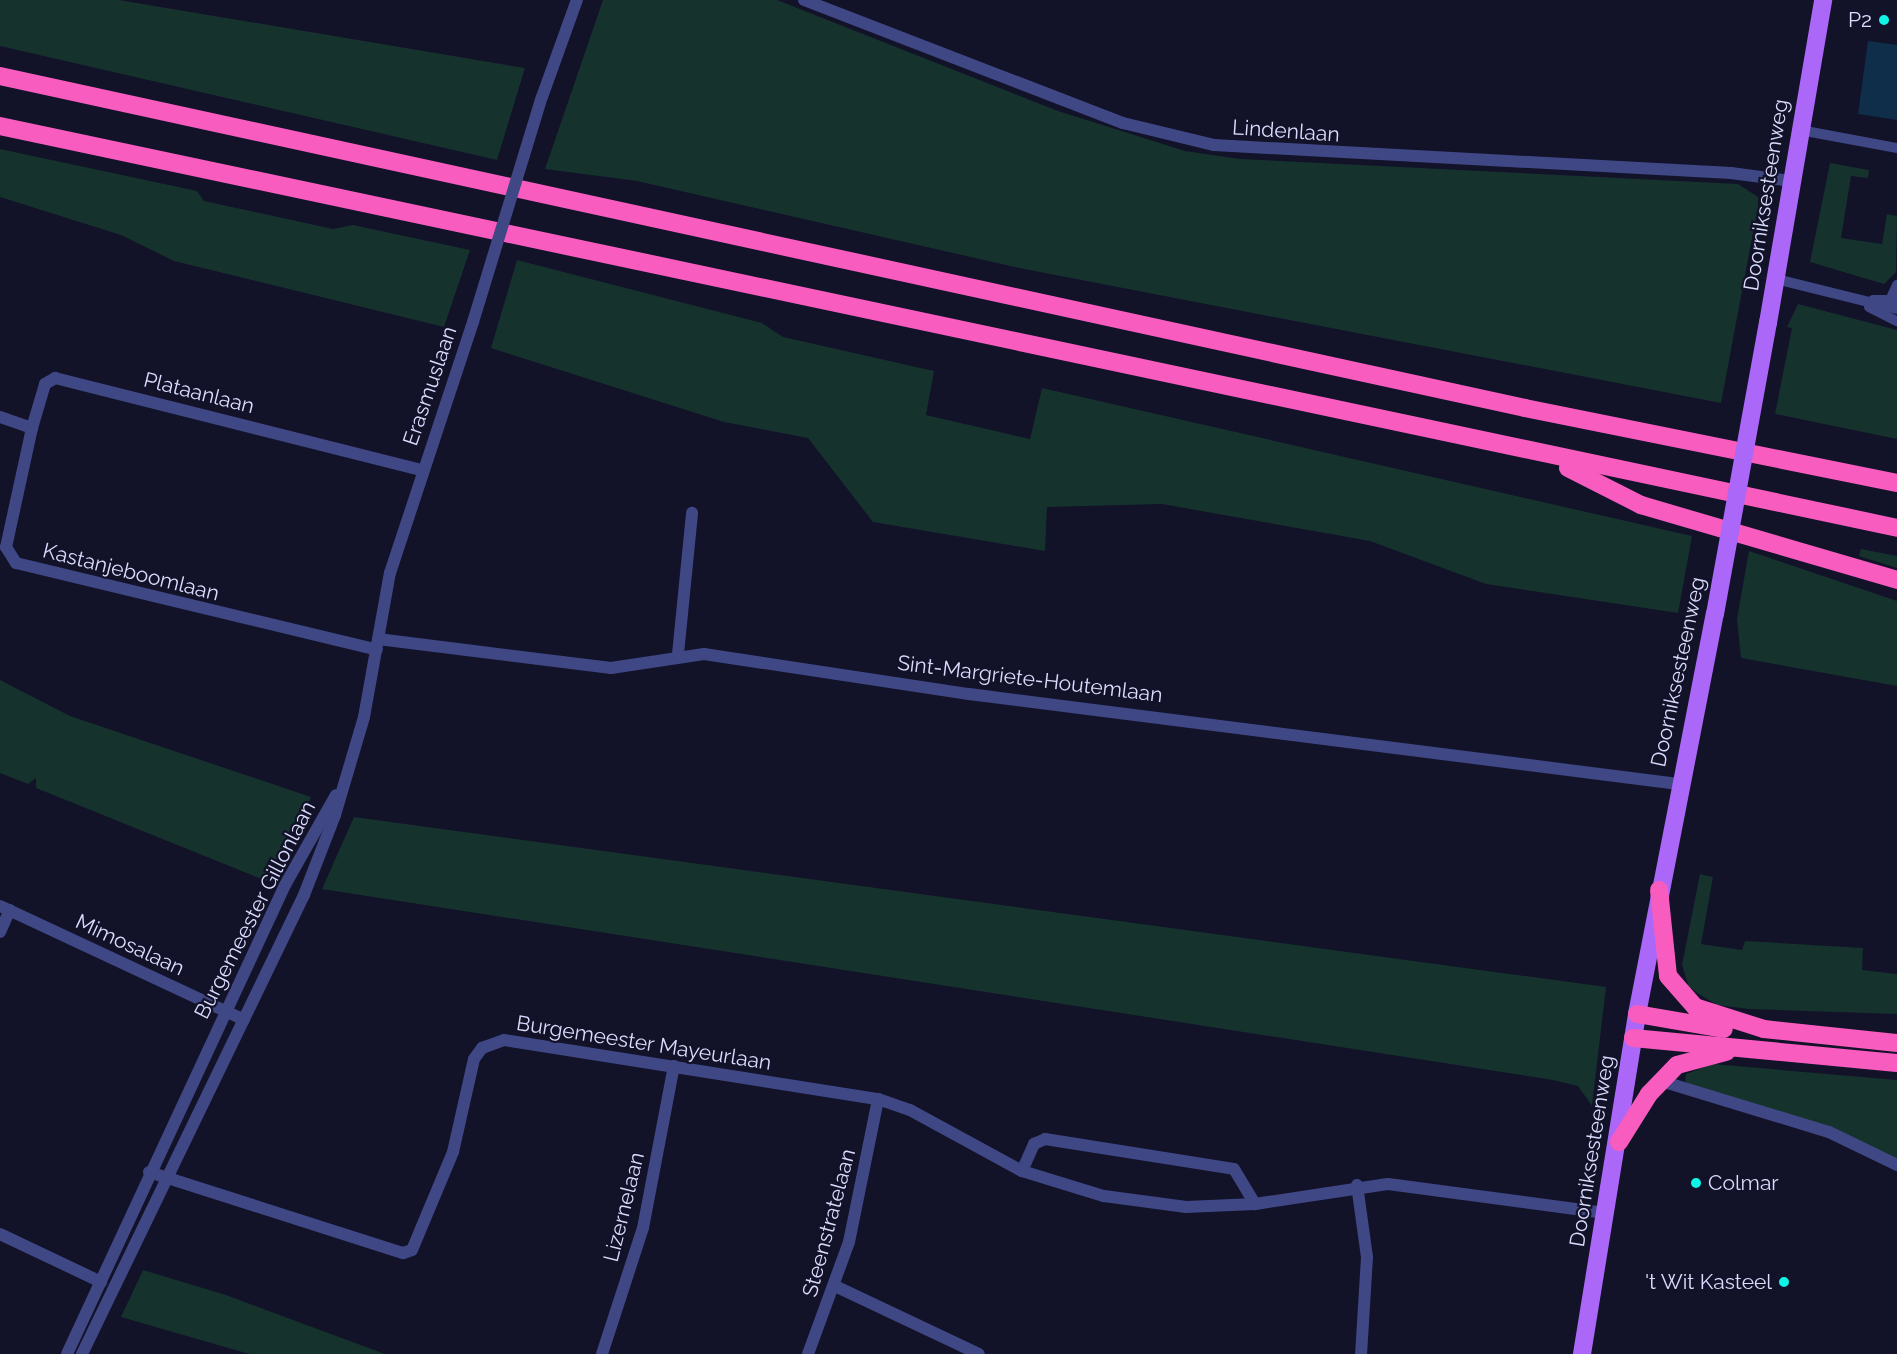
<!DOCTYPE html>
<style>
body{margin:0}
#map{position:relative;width:1897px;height:1354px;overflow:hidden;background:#121229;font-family:Raleway,sans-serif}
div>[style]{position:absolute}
.green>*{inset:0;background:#15322d}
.water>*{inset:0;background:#0f2e4a}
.lane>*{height:10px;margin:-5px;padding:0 5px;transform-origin:5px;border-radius:5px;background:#3f4785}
.street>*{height:12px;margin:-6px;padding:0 6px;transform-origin:6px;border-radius:6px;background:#3f4785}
.primary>*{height:18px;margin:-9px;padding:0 9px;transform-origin:9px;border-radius:9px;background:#ab67f8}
.highway>*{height:18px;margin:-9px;padding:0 9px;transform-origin:9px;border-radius:9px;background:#f85cbf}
.street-bridge>*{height:12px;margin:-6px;padding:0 6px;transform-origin:6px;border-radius:6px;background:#3f4785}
.primary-bridge>*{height:18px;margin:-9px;padding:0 9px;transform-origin:9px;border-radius:9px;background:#ab67f8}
.dots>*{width:16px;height:16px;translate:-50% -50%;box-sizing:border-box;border:3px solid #121229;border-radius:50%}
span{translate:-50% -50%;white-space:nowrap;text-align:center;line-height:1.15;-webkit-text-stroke:4.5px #121229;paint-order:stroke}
.poi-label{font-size:21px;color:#dbdcfd}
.right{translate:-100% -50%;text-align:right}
.left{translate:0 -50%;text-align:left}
.street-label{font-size:21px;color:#dbdcfd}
</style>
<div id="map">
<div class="green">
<i style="clip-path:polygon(0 0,119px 0,525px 68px,497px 160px,0 46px)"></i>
<i style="clip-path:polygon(603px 0,777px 0,1058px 111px,1185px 151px,1240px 159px,1738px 184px,1758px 197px,1758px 206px,1721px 403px,1019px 268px,637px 181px,545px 169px)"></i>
<i style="clip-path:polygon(0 149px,197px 191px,204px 201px,333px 229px,353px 225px,470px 250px,444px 327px,174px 261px,121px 235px,0 197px)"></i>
<i style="clip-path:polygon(1830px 163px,1869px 170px,1868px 178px,1851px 176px,1841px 238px,1882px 244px,1887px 214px,1897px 216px,1896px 272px,1884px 284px,1810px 262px)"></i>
<i style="clip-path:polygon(517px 260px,762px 323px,783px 337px,934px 371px,926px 415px,1030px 439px,1042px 388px,1692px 536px,1678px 613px,1486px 584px,1370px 541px,1162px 504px,1047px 507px,1045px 551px,873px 522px,808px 438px,724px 422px,491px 348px)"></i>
<i style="clip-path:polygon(1798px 304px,1897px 330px,1897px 439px,1775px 414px,1792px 328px,1787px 327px)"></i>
<i style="clip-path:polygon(1861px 549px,1897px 556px,1897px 568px,1859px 556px)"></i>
<i style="clip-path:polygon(1749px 551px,1897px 601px,1897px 686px,1741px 658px,1737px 619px)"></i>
<i style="clip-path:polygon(0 680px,70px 716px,311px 797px,269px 882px,36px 788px,36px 778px,28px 784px,0 773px)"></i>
<i style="clip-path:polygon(354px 817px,1606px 987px,1592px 1106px,1578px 1086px,1553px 1080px,322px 889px)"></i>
<i style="clip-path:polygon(1700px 874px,1713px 877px,1701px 944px,1742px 950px,1745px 941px,1863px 948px,1862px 970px,1897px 974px,1897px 1014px,1749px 1009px,1717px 1005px,1702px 996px,1689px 987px,1682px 965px)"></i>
<i style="clip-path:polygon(1713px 1064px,1897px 1080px,1897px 1160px,1685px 1083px,1686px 1074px)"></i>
<i style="clip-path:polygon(143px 1270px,226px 1295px,385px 1354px,249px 1354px,121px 1317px)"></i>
</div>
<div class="water">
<i style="clip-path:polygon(1868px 41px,1897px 45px,1897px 120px,1858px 114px)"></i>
</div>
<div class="lane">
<i style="left:1800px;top:130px;width:99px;rotate:10.5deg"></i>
<i style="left:1776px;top:279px;width:125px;rotate:13.9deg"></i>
<i style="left:1873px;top:300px;width:24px"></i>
<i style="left:1890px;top:300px;width:17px;rotate:-65deg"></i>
<i style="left:1869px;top:307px;width:31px;rotate:27deg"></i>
</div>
<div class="street">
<i style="left:804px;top:0;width:342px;rotate:21.1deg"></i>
<i style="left:1123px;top:123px;width:94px;rotate:13.6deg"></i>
<i style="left:1214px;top:145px;width:518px;rotate:3.1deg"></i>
<i style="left:1731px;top:173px;width:61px;rotate:7.6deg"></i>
<i style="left:542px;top:97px;width:103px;rotate:-70.2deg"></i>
<i style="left:0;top:417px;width:34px;rotate:19deg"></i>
<i style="left:32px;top:428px;width:46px;rotate:-73.5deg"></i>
<i style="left:45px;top:384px;width:12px;rotate:-31deg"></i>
<i style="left:55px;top:378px;width:378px;rotate:14.1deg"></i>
<i style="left:32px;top:428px;width:122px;rotate:102.3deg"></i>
<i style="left:6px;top:547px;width:19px;rotate:58deg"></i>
<i style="left:16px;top:563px;width:371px;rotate:13.5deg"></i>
<i style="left:378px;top:639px;width:235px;rotate:7.1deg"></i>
<i style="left:611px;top:668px;width:94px;rotate:-8.6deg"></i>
<i style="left:704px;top:654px;width:268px;rotate:8.6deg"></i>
<i style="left:969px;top:694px;width:715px;rotate:7.23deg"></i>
<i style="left:678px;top:654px;width:142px;rotate:-84.3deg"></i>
<i style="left:0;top:906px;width:269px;rotate:25deg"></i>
<i style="left:0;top:932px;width:24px;rotate:-66deg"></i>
<i style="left:1661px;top:1081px;width:176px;rotate:16.9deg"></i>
<i style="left:1829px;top:1132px;width:76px;rotate:25.9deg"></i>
<i style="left:1022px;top:1171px;width:30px;rotate:-66deg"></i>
<i style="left:1034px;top:1144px;width:12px;rotate:-24deg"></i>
<i style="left:1045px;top:1139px;width:191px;rotate:9deg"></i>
<i style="left:1234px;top:1169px;width:41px;rotate:59deg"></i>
<i style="left:149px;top:1172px;width:267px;rotate:17.7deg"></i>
<i style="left:403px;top:1253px;width:9px;rotate:-18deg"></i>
<i style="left:412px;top:1250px;width:106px;rotate:-67.3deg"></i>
<i style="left:453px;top:1152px;width:95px;rotate:-77.3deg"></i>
<i style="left:474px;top:1059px;width:14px;rotate:-54deg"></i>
<i style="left:482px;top:1048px;width:23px;rotate:-20deg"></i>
<i style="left:504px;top:1040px;width:379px;rotate:9deg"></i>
<i style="left:878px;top:1099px;width:34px;rotate:19deg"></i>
<i style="left:910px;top:1110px;width:128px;rotate:28.6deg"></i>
<i style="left:1022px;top:1171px;width:86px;rotate:17deg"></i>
<i style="left:1104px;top:1196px;width:83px;rotate:7.6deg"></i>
<i style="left:1186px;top:1207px;width:69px;rotate:-2.5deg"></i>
<i style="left:1255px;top:1204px;width:134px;rotate:-8.6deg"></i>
<i style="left:1388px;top:1184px;width:219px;rotate:7.6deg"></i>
<i style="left:1357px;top:1185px;width:73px;rotate:82.1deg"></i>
<i style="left:1367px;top:1257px;width:97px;rotate:93.5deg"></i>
<i style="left:0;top:1234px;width:112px;rotate:25.4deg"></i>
<i style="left:835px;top:1286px;width:159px;rotate:25.3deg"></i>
<i style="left:67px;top:1354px;width:517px;rotate:-65.07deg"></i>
<i style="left:285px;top:885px;width:103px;rotate:-60.5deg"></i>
<i style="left:82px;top:1354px;width:510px;rotate:-64.19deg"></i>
<i style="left:304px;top:895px;width:86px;rotate:-68.8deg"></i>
<i style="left:335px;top:815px;width:102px;rotate:-73.5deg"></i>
<i style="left:364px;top:717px;width:146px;rotate:-79.8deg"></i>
<i style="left:390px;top:573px;width:264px;rotate:-71.7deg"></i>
<i style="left:602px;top:1354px;width:133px;rotate:-72deg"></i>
<i style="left:643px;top:1228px;width:165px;rotate:-79.2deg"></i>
<i style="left:808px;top:1354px;width:119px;rotate:-69.9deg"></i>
<i style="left:849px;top:1242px;width:146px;rotate:-78.5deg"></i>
</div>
<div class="primary">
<i style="left:1768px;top:323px;width:328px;rotate:-80.3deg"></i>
<i style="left:1582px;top:1354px;width:344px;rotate:-80.8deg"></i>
<i style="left:1637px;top:1014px;width:408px;rotate:-79deg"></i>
</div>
<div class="highway">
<i style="left:0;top:76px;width:1561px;rotate:12.28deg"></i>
<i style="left:1525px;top:408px;width:379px;rotate:11.4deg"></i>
<i style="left:0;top:126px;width:1939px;rotate:11.96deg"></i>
<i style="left:1568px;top:468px;width:82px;rotate:26.9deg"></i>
<i style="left:1641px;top:505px;width:267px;rotate:16.3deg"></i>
<i style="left:1659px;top:890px;width:86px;rotate:84deg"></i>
<i style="left:1668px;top:976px;width:41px;rotate:48.9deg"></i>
<i style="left:1695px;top:1007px;width:72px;rotate:17.7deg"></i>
<i style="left:1764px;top:1029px;width:134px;rotate:6deg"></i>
<i style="left:1637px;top:1014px;width:88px;rotate:9.8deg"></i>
<i style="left:1633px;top:1038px;width:265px;rotate:5.4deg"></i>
<i style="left:1619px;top:1142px;width:57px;rotate:-58deg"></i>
<i style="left:1649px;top:1094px;width:40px;rotate:-46deg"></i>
<i style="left:1677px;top:1065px;width:51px;rotate:-14.9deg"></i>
</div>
<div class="street-bridge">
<i style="left:473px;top:322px;width:235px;rotate:-73deg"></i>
</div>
<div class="primary-bridge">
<i style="left:1715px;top:614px;width:296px;rotate:-79.7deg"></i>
</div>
<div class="dots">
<i style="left:1884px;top:20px;background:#10f4e7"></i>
<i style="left:1696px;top:1183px;background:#10f4e7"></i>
<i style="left:1784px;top:1282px;background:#10f4e7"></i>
</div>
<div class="poi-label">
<span class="right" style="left:1872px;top:20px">P2</span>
<span class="left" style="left:1708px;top:1183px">Colmar</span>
<span class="right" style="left:1772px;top:1282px">'t Wit Kasteel</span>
</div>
<div class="street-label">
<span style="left:1286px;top:131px;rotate:4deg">Lindenlaan</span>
<span style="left:1766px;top:195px;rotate:-81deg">Doorniksesteenweg</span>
<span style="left:430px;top:386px;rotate:-71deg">Erasmuslaan</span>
<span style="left:199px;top:393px;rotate:14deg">Plataanlaan</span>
<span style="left:131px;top:572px;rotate:14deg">Kastanjeboomlaan</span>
<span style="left:1678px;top:672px;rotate:-78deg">Doorniksesteenweg</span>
<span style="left:1030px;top:679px;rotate:7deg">Sint-Margriete-Houtemlaan</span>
<span style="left:255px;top:910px;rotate:-63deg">Burgemeester Gillonlaan</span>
<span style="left:130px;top:945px;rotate:25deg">Mimosalaan</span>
<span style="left:644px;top:1043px;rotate:9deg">Burgemeester Mayeurlaan</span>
<span style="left:1592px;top:1151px;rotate:-81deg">Doorniksesteenweg</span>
<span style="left:624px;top:1207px;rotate:-76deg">Lizernelaan</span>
<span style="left:829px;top:1223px;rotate:-75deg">Steenstratelaan</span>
</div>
</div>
